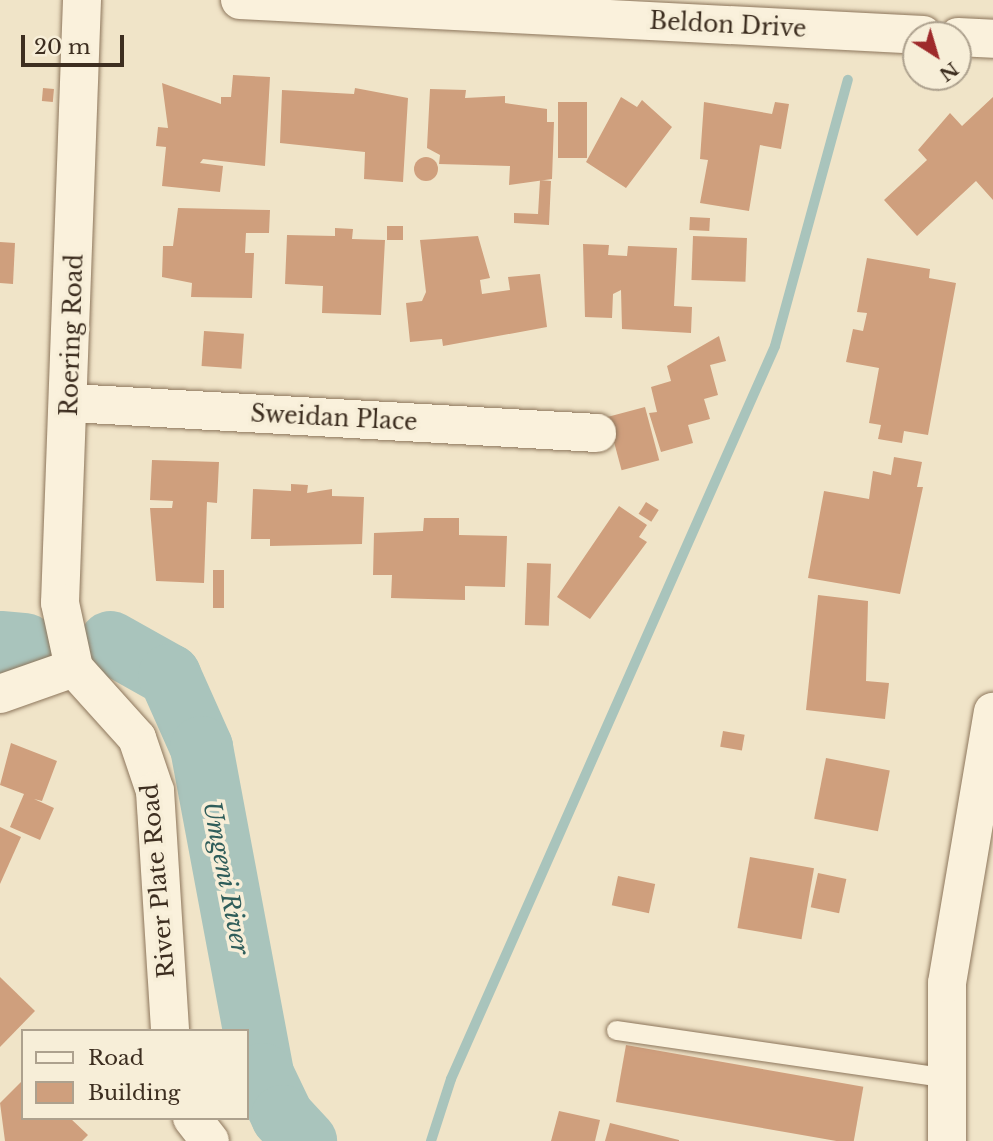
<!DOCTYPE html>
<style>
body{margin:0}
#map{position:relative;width:993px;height:1141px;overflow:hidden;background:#f0e4c8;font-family:"Libre Baskerville",serif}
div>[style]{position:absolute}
.stream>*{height:10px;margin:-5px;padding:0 5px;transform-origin:5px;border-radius:5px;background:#a9c4bc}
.river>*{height:63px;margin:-31.5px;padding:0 31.5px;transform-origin:31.5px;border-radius:31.5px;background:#a9c4bc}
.building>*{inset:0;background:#cf9f7d;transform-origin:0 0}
.round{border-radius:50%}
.roads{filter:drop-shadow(0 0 2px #8d765c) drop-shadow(0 0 2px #8d765c)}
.service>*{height:19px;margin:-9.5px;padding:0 9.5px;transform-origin:9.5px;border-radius:9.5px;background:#faf1dc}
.minor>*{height:38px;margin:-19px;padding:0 19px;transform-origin:19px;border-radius:19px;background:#faf1dc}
.tertiary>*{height:38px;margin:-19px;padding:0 19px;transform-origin:19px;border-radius:19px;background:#faf1dc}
span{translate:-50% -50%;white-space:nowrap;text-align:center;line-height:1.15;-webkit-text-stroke:7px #f7eed8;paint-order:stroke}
.street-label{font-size:23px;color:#3d2e20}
.water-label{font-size:24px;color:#2f5d5a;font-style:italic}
.legend{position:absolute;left:21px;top:1029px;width:228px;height:91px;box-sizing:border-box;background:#f7eed8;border:2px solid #ada18e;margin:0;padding:9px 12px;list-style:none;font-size:21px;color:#3d2e20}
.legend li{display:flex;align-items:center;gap:14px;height:35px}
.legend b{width:35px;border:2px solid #ada18e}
.north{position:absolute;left:902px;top:21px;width:70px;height:70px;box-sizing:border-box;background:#f7eed8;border:2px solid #ada18e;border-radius:50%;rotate:143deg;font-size:19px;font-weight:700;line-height:28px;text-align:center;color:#3d2e20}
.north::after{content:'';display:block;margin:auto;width:24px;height:32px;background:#9e2a2b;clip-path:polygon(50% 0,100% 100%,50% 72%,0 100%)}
.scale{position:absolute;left:21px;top:35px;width:103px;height:32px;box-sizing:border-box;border:4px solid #3d2e20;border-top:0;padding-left:9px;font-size:21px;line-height:24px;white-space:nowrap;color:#3d2e20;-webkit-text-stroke:5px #f7eed8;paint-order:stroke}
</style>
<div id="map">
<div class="stream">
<i style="left:431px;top:1141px;width:65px;rotate:-72.1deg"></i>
<i style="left:451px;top:1079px;width:801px;rotate:-66.15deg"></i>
<i style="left:775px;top:346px;width:276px;rotate:-74.7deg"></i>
</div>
<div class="river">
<i style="left:0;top:642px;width:25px;rotate:5deg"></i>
<i style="left:110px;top:642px;width:68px;rotate:29.2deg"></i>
<i style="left:169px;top:675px;width:79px;rotate:66deg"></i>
<i style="left:201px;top:747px;width:333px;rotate:79.4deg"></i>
<i style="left:262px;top:1074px;width:47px;rotate:64.5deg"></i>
<i style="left:282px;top:1116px;width:34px;rotate:47deg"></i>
</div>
<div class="building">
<i style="clip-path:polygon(233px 75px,270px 77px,265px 166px,203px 159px,200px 163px,223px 166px,220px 192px,162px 186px,166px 147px,156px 146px,158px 127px,168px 128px,162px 83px,221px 104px,221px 97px,231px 97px)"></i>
<i style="left:43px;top:88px;width:11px;height:13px;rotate:5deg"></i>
<i style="clip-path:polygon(355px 88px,408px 98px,403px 182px,364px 179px,365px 152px,280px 143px,282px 90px,354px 94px)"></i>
<i style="clip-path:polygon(430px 89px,466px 90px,465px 98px,505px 96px,505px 103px,547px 109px,547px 122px,554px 122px,552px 179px,509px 185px,510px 166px,439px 164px,440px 155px,427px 148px)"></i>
<i style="clip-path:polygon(621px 97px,637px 107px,642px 100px,672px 127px,626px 188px,586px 162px)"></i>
<i style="clip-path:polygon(993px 97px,993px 200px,976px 181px,917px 236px,884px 200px,927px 160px,918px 150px,950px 113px,962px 126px)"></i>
<i style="left:558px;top:102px;width:29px;height:56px"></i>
<i style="clip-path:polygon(704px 102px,772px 114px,775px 102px,789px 104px,781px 149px,760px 145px,749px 211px,700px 203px,708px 160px,700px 159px)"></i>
<i class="round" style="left:414px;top:157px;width:24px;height:24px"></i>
<i style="clip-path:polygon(540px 180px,551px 181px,549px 225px,514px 223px,514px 213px,538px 214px)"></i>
<i style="clip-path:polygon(178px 208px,270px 210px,269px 233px,246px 233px,245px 253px,254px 253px,252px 298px,191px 297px,192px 283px,162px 277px,163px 246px,173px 246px)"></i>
<i style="left:690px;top:217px;width:20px;height:13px;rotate:3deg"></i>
<i style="left:387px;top:226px;width:16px;height:14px"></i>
<i style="clip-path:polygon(335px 228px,353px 229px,352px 239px,385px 240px,381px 315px,322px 313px,323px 286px,285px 284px,287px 235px,335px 236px)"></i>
<i style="clip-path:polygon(478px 236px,490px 278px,480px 280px,482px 294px,510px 290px,508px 277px,540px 274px,547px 327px,443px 346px,442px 339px,410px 342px,406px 303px,422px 301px,426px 292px,420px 240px)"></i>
<i style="left:693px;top:236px;width:54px;height:44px;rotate:2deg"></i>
<i style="clip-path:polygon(0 242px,15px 243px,13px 284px,0 283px)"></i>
<i style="clip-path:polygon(583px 244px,609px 245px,608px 255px,627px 256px,628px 246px,677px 248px,674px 306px,692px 307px,691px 333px,622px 329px,621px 290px,613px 294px,612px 318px,585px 317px)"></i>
<i style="clip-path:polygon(867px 258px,930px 269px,929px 278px,956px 283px,928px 435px,904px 431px,902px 443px,878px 439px,881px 425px,869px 423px,879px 368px,846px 362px,853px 329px,863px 331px,867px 313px,857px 312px)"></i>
<i style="left:204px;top:331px;width:40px;height:35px;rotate:4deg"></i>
<i style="clip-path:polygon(719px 336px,726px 361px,710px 365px,718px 395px,704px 399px,710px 419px,688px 425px,693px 443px,661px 452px,649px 413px,657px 412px,651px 387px,671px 381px,667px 366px)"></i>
<i style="left:645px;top:407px;width:55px;height:39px;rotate:75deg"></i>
<i style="clip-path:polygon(894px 457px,922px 462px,917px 487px,923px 487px,900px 594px,808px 578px,824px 491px,869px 499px,873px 471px,891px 475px)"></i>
<i style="clip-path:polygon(152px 460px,219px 462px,217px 503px,207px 502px,204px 583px,156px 581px,150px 508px,172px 508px,173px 501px,150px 500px)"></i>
<i style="clip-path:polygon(291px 484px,308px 485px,307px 493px,332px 489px,332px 496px,364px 497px,362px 544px,270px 546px,270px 539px,251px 539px,253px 489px,291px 491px)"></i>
<i style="left:646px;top:502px;width:15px;height:14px;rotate:32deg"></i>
<i style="clip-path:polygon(619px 506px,647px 525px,639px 537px,647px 542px,590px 619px,557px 597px)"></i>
<i style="clip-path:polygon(424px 518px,459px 518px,459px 535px,507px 536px,505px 587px,465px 586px,465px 600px,391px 598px,392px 575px,373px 575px,374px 533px,423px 531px)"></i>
<i style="left:527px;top:563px;width:24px;height:62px;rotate:2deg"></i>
<i style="left:213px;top:570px;width:11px;height:38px"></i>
<i style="clip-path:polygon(818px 595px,868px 601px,866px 681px,889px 683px,885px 719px,806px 710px)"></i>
<i style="left:723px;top:731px;width:22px;height:16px;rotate:10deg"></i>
<i style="clip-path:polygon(11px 743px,57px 761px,42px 801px,34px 799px,54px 808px,40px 840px,10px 827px,24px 794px,0 785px)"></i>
<i style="left:826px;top:758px;width:65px;height:62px;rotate:11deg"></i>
<i style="clip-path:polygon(0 827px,21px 837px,0 884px)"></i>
<i style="left:750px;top:857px;width:65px;height:72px;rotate:10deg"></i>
<i style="left:818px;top:873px;width:29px;height:35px;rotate:12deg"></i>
<i style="left:618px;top:876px;width:38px;height:30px;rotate:12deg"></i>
<i style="clip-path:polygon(0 977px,35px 1011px,0 1047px)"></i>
<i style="left:626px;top:1045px;width:241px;height:58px;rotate:10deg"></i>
<i style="clip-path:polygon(23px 1080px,23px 1118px,70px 1118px,88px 1135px,82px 1141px,5px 1141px,0 1103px)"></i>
<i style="clip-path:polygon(559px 1111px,600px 1120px,595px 1141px,551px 1141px)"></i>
<i style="clip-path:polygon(610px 1123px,679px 1140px,679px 1141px,605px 1141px)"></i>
</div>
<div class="roads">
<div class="service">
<i style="left:616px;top:1030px;width:331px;rotate:8.2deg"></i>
</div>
<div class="minor">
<i style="left:82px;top:0;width:603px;rotate:92.09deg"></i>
<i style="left:60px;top:603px;width:66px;rotate:77.8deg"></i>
<i style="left:74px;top:668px;width:94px;rotate:48deg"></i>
<i style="left:137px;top:738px;width:56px;rotate:71.2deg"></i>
<i style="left:155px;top:791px;width:240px;rotate:86.4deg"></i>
<i style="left:240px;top:0;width:684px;rotate:2.93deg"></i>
<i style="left:958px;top:37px;width:35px;rotate:3deg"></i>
<i style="left:71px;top:403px;width:527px;rotate:3.26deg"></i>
<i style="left:0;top:694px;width:78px;rotate:-19.4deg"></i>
<i style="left:192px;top:1118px;width:29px;rotate:52deg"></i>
</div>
<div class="tertiary">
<i style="left:947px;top:1141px;width:158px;rotate:-90deg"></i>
<i style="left:947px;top:983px;width:275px;rotate:-80.4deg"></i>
</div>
</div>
<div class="street-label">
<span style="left:728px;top:25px;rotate:3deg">Beldon Drive</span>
<span style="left:72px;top:335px;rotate:-88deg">Roering Road</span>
<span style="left:334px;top:418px;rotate:3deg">Sweidan Place</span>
<span style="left:158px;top:881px;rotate:-95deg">River Plate Road</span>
</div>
<div class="water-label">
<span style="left:226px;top:878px;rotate:79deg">Umgeni River</span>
</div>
<ul class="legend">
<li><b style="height:9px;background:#faf1dc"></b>Road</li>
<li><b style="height:19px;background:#cf9f7d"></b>Building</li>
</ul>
<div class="north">N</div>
<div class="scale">20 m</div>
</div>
